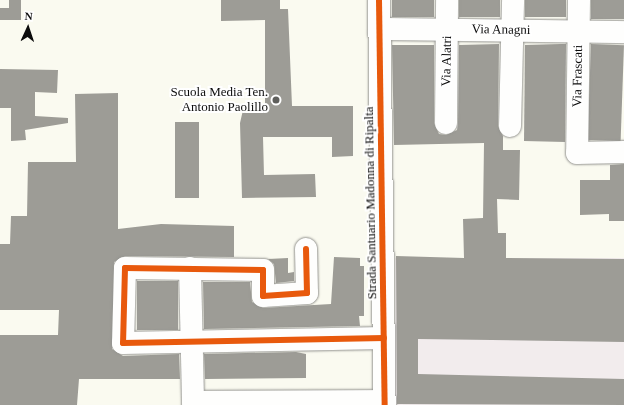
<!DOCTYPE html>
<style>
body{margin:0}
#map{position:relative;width:624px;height:405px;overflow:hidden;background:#fafaf0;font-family:"Times New Roman",serif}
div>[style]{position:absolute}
.industrial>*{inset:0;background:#f2eced;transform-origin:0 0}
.building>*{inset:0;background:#9d9c96;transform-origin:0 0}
.roads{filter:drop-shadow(0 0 1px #93938f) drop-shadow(0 0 1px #93938f)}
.minor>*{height:22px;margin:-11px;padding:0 11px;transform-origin:11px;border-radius:11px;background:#fefefd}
.cycleway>*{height:6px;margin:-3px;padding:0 3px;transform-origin:3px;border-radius:3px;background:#e8590c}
.dots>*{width:11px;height:11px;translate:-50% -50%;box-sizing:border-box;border:2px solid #fff;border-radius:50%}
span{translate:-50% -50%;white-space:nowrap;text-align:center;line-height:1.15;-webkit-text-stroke:4px #fff;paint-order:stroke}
.street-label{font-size:13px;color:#0c0c0c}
.poi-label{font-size:13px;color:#0c0c0c}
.right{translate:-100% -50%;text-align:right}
.north{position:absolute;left:8px;top:8px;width:40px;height:40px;-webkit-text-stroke:3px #fff;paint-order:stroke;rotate:3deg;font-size:11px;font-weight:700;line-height:16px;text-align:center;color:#0c0c0c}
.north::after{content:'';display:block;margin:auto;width:14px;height:18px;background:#0c0c0c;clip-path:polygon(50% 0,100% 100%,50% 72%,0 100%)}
</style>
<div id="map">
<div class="industrial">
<i style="left:395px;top:258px;width:229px;height:147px"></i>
</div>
<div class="building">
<i style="clip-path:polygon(9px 0,21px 0,21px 20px,0 20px,0 8px,9px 8px)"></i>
<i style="clip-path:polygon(221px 0,280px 0,280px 9px,288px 9px,292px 106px,353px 106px,353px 156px,332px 157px,332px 137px,263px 137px,264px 175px,315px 174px,316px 197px,242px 198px,240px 123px,243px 110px,255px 111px,255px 105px,265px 105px,265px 20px,221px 21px)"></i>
<i style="left:392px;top:0;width:42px;height:17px"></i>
<i style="left:459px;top:0;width:41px;height:17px"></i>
<i style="left:525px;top:0;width:41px;height:17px"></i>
<i style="left:591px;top:0;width:33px;height:19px"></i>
<i style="clip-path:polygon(499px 44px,498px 126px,503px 136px,503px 150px,520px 150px,519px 200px,497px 199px,498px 233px,506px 233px,506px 258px,624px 259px,624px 342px,418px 339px,418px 374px,624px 379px,624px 405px,397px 404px,396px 256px,464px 258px,463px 219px,483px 218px,484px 143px,394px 145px,392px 45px,434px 45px,434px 123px,439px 134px,446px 135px,457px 130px,458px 123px,459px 45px)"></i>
<i style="clip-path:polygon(561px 44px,566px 44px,565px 142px,524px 141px,525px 45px)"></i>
<i style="left:591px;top:44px;width:33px;height:96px;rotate:2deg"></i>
<i style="clip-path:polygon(0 69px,58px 70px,57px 93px,35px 92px,35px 116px,68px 118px,68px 123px,25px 130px,26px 140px,11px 141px,11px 108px,0 108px)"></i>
<i style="clip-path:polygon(118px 93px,118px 229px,161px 224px,234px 226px,234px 257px,125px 256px,114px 262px,112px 349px,123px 356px,179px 354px,180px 379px,79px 379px,77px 405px,0 405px,0 335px,58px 335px,59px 310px,0 310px,0 244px,10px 244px,11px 216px,27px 216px,28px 162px,76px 162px,75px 94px)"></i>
<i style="left:175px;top:122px;width:24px;height:76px"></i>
<i style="clip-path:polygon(624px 164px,624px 221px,609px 221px,609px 214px,580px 215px,580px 180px,610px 180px,610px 165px)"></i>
<i style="clip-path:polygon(334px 257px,360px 258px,360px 266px,364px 266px,364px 316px,359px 316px,360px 326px,204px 329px,203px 282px,250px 282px,252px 302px,263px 308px,331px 304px)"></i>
<i style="clip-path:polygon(288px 258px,288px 273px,294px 272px,294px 281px,276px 283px,274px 264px,268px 259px)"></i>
<i style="left:137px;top:281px;width:41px;height:49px"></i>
<i style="clip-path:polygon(296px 352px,306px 354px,306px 378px,205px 379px,204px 354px)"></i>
</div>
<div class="roads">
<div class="minor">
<i style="left:379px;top:0;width:405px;rotate:89.2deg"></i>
<i style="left:579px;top:0;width:153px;rotate:90.7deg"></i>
<i style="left:577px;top:153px;width:47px;rotate:-1.2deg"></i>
<i style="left:379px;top:29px;width:245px;rotate:0.7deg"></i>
<i style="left:446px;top:123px;width:123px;rotate:-89.5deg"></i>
<i style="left:510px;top:126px;width:126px;rotate:-88.6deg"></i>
<i style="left:306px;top:249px;width:44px;rotate:88.7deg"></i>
<i style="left:307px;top:293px;width:44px;rotate:176.1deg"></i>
<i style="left:263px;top:296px;width:26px;rotate:-90deg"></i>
<i style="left:263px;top:270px;width:138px;rotate:-179.2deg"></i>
<i style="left:125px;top:268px;width:75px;rotate:91.5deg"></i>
<i style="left:123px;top:343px;width:261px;rotate:-1.1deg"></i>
<i style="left:190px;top:268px;width:137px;rotate:88.7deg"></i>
<i style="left:193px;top:402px;width:192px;rotate:-0.3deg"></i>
</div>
</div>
<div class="cycleway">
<i style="left:379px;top:0;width:405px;rotate:89.2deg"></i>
<i style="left:306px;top:249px;width:44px;rotate:88.7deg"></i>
<i style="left:307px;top:293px;width:44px;rotate:176.1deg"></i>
<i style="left:263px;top:296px;width:26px;rotate:-90deg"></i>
<i style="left:263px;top:270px;width:138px;rotate:-179.2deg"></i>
<i style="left:125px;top:268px;width:75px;rotate:91.5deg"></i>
<i style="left:123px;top:343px;width:261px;rotate:-1.1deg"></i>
</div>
<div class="dots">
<i style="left:276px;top:100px;background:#5f5f5c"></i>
</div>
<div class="street-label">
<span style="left:501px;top:30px;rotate:1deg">Via Anagni</span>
<span style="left:447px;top:61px;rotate:-89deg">Via Alatri</span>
<span style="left:578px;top:76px;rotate:-89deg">Via Frascati</span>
<span style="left:371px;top:203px;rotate:-91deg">Strada Santuario Madonna di Ripalta</span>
</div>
<div class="poi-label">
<span class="right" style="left:268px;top:100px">Scuola Media Ten.<br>Antonio Paolillo</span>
</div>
<div class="north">N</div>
</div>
